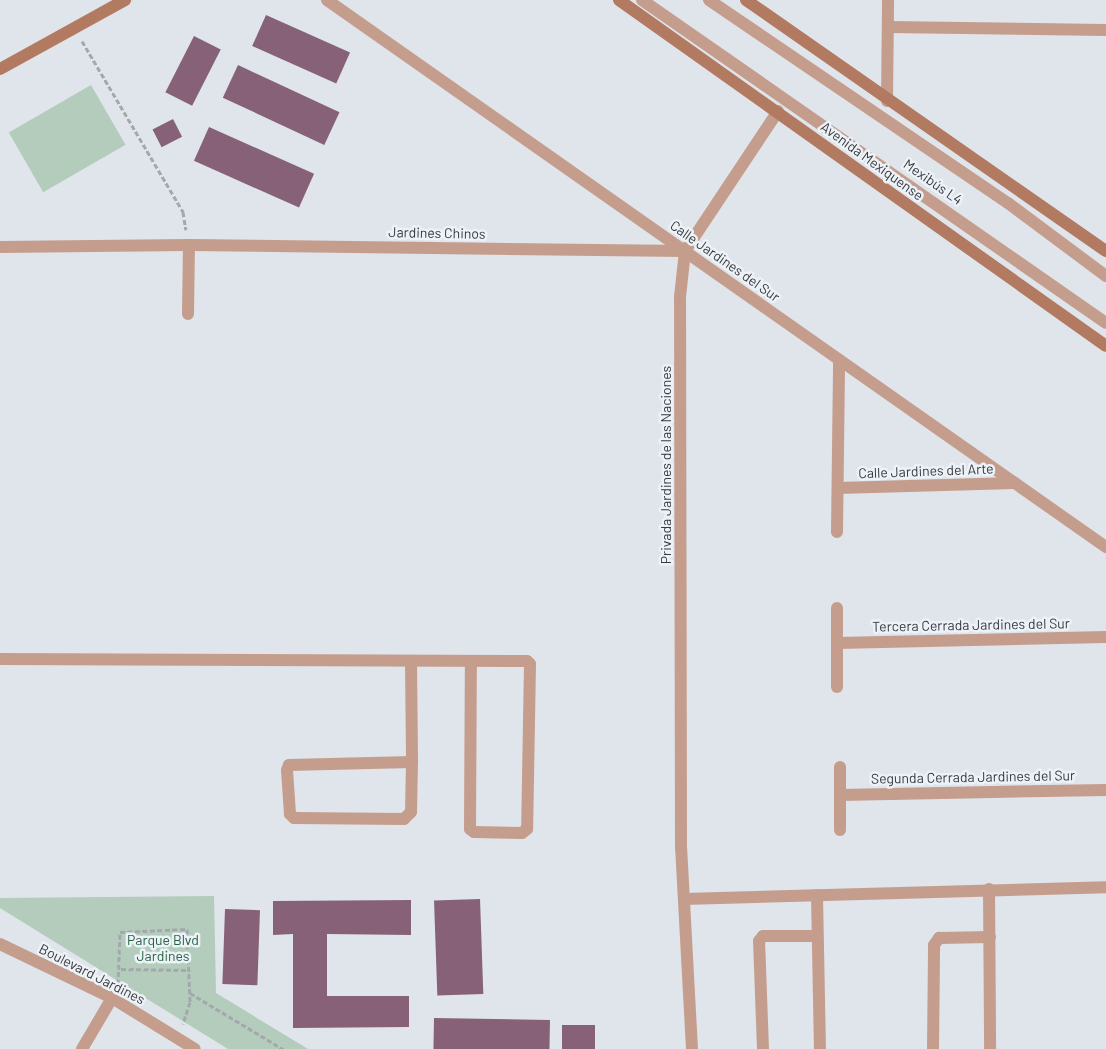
<!DOCTYPE html>
<meta charset="utf-8">
<style>
body{margin:0}
#map{position:relative;width:1106px;height:1049px;overflow:hidden;background:#dfe5eb;font-family:Barlow,sans-serif}
div>[style]{position:absolute}
.green>*{inset:0;background:#b4ccbb;transform-origin:0 0}
.building>*{inset:0;background:#866178;transform-origin:0 0}
.path>*{height:3px;margin-top:-1.5px;transform-origin:0;background:repeating-linear-gradient(90deg,#a3a8ad 0 5px,transparent 0 7.5px)}
.service>*{height:12px;margin:-6px;padding:0 6px;transform-origin:6px;border-radius:6px;background:#c59d8d}
.minor>*{height:12px;margin:-6px;padding:0 6px;transform-origin:6px;border-radius:6px;background:#c59d8d}
.tertiary>*{height:12px;margin:-6px;padding:0 6px;transform-origin:6px;border-radius:6px;background:#c59d8d}
.secondary>*{height:12px;margin:-6px;padding:0 6px;transform-origin:6px;border-radius:6px;background:#b37a62}
span{translate:-50% -50%;white-space:nowrap;text-align:center;line-height:1.15;-webkit-text-stroke:5px #edf2f8;paint-order:stroke}
.street-label{font-size:14px;color:#383a3d}
.park-label{font-size:14px;color:#266541}
</style>
<div id="map">
<div class="green">
<i style="left:91px;top:85px;width:69px;height:95px;rotate:60deg"></i>
<i style="clip-path:polygon(214px 896px,216px 993px,308px 1049px,228px 1049px,0 908px,0 898px)"></i>
</div>
<div class="building">
<i style="left:266px;top:15px;width:92px;height:34px;rotate:24deg"></i>
<i style="left:194px;top:36px;width:30px;height:63px;rotate:27deg"></i>
<i style="left:238px;top:65px;width:112px;height:36px;rotate:25deg"></i>
<i style="left:173px;top:119px;width:20px;height:23px;rotate:63deg"></i>
<i style="left:209px;top:127px;width:115px;height:37px;rotate:24deg"></i>
<i style="left:480px;top:899px;width:95px;height:46px;rotate:88deg"></i>
<i style="clip-path:polygon(411px 900px,411px 935px,327px 934px,327px 996px,409px 996px,409px 1027px,293px 1028px,293px 934px,273px 935px,273px 901px)"></i>
<i style="left:225px;top:909px;width:35px;height:75px;rotate:2deg"></i>
<i style="left:434px;top:1018px;width:116px;height:31px;rotate:1deg"></i>
<i style="left:562px;top:1025px;width:33px;height:24px"></i>
</div>
<div class="path">
<i style="left:82px;top:41px;width:199px;rotate:59.4deg"></i>
<i style="left:183px;top:212px;width:18px;rotate:81deg"></i>
<i style="left:121px;top:969px;width:68px;rotate:0.8deg"></i>
<i style="left:118px;top:984px;width:52px;rotate:-87.8deg"></i>
<i style="left:120px;top:932px;width:67px;rotate:-2.6deg"></i>
<i style="left:187px;top:929px;width:73px;rotate:87.6deg"></i>
<i style="left:190px;top:1002px;width:23px;rotate:108deg"></i>
<i style="left:190px;top:993px;width:109px;rotate:31.1deg"></i>
</div>
<div class="service">
<i style="left:642px;top:0;width:565px;rotate:34.84deg"></i>
<i style="left:709px;top:0;width:361px;rotate:34.2deg"></i>
<i style="left:1008px;top:203px;width:122px;rotate:36.7deg"></i>
</div>
<div class="minor">
<i style="left:327px;top:0;width:952px;rotate:35.08deg"></i>
<i style="left:888px;top:27px;width:218px;rotate:0.8deg"></i>
<i style="left:887px;top:101px;width:101px;rotate:-89.4deg"></i>
<i style="left:0;top:247px;width:189px;rotate:-0.6deg"></i>
<i style="left:189px;top:245px;width:496px;rotate:0.7deg"></i>
<i style="left:188px;top:314px;width:69px;rotate:-89.2deg"></i>
<i style="left:838px;top:488px;width:177px;rotate:-1.6deg"></i>
<i style="left:837px;top:532px;width:172px;rotate:-89.3deg"></i>
<i style="left:837px;top:643px;width:269px;rotate:-1.3deg"></i>
<i style="left:0;top:659px;width:527px;rotate:0.22deg"></i>
<i style="left:527px;top:661px;width:4px;rotate:45deg"></i>
<i style="left:530px;top:664px;width:165px;rotate:91deg"></i>
<i style="left:527px;top:829px;width:6px;rotate:141deg"></i>
<i style="left:522px;top:833px;width:48px;rotate:-178.8deg"></i>
<i style="left:474px;top:832px;width:5px;rotate:-143deg"></i>
<i style="left:470px;top:829px;width:167px;rotate:-89.7deg"></i>
<i style="left:411px;top:662px;width:100px;rotate:89.4deg"></i>
<i style="left:412px;top:762px;width:50px;rotate:91.1deg"></i>
<i style="left:411px;top:812px;width:10px;rotate:135deg"></i>
<i style="left:404px;top:819px;width:110px;rotate:-179.5deg"></i>
<i style="left:294px;top:818px;width:6px;rotate:-135deg"></i>
<i style="left:290px;top:814px;width:44px;rotate:-93.9deg"></i>
<i style="left:287px;top:770px;width:5px;rotate:-68deg"></i>
<i style="left:289px;top:765px;width:123px;rotate:-1.4deg"></i>
<i style="left:837px;top:687px;width:79px;rotate:-90deg"></i>
<i style="left:840px;top:795px;width:266px;rotate:-1.1deg"></i>
<i style="left:840px;top:830px;width:63px;rotate:-90deg"></i>
<i style="left:989px;top:889px;width:160px;rotate:89.6deg"></i>
<i style="left:817px;top:895px;width:154px;rotate:88.9deg"></i>
<i style="left:684px;top:899px;width:422px;rotate:-1.6deg"></i>
<i style="left:82px;top:1049px;width:59px;rotate:-59.5deg"></i>
<i style="left:692px;top:1049px;width:202px;rotate:-93.1deg"></i>
<i style="left:681px;top:847px;width:550px;rotate:-90.1deg"></i>
<i style="left:680px;top:297px;width:46px;rotate:-83.8deg"></i>
<i style="left:685px;top:251px;width:168px;rotate:-56.4deg"></i>
<i style="left:763px;top:1049px;width:108px;rotate:-92.1deg"></i>
<i style="left:759px;top:941px;width:6px;rotate:-51deg"></i>
<i style="left:763px;top:936px;width:54px"></i>
<i style="left:933px;top:1049px;width:104px;rotate:-89.4deg"></i>
<i style="left:934px;top:945px;width:9px;rotate:-54deg"></i>
<i style="left:939px;top:938px;width:51px;rotate:-1.1deg"></i>
</div>
<div class="tertiary">
<i style="left:0;top:944px;width:124px;rotate:25.7deg"></i>
<i style="left:112px;top:998px;width:97px;rotate:31.6deg"></i>
</div>
<div class="secondary">
<i style="left:619px;top:0;width:597px;rotate:35.39deg"></i>
<i style="left:746px;top:0;width:439px;rotate:34.9deg"></i>
<i style="left:0;top:69px;width:143px;rotate:-28.9deg"></i>
</div>
<div class="street-label">
<span style="left:872px;top:161px;rotate:36deg">Avenida Mexiquense</span>
<span style="left:933px;top:182px;rotate:35deg">Mexibús L4</span>
<span style="left:437px;top:233px;rotate:1deg">Jardines Chinos</span>
<span style="left:725px;top:261px;rotate:35deg">Calle Jardines del Sur</span>
<span style="left:666px;top:465px;rotate:-90deg">Privada Jardines de las Naciones</span>
<span style="left:926px;top:471px;rotate:-2deg">Calle Jardines del Arte</span>
<span style="left:971px;top:625px;rotate:-1deg">Tercera Cerrada Jardines del Sur</span>
<span style="left:973px;top:777px;rotate:-1deg">Segunda Cerrada Jardines del Sur</span>
<span style="left:92px;top:974px;rotate:27deg">Boulevard Jardines</span>
</div>
<div class="park-label">
<span style="left:163px;top:948px">Parque Blvd<br>Jardines</span>
</div>
</div>
